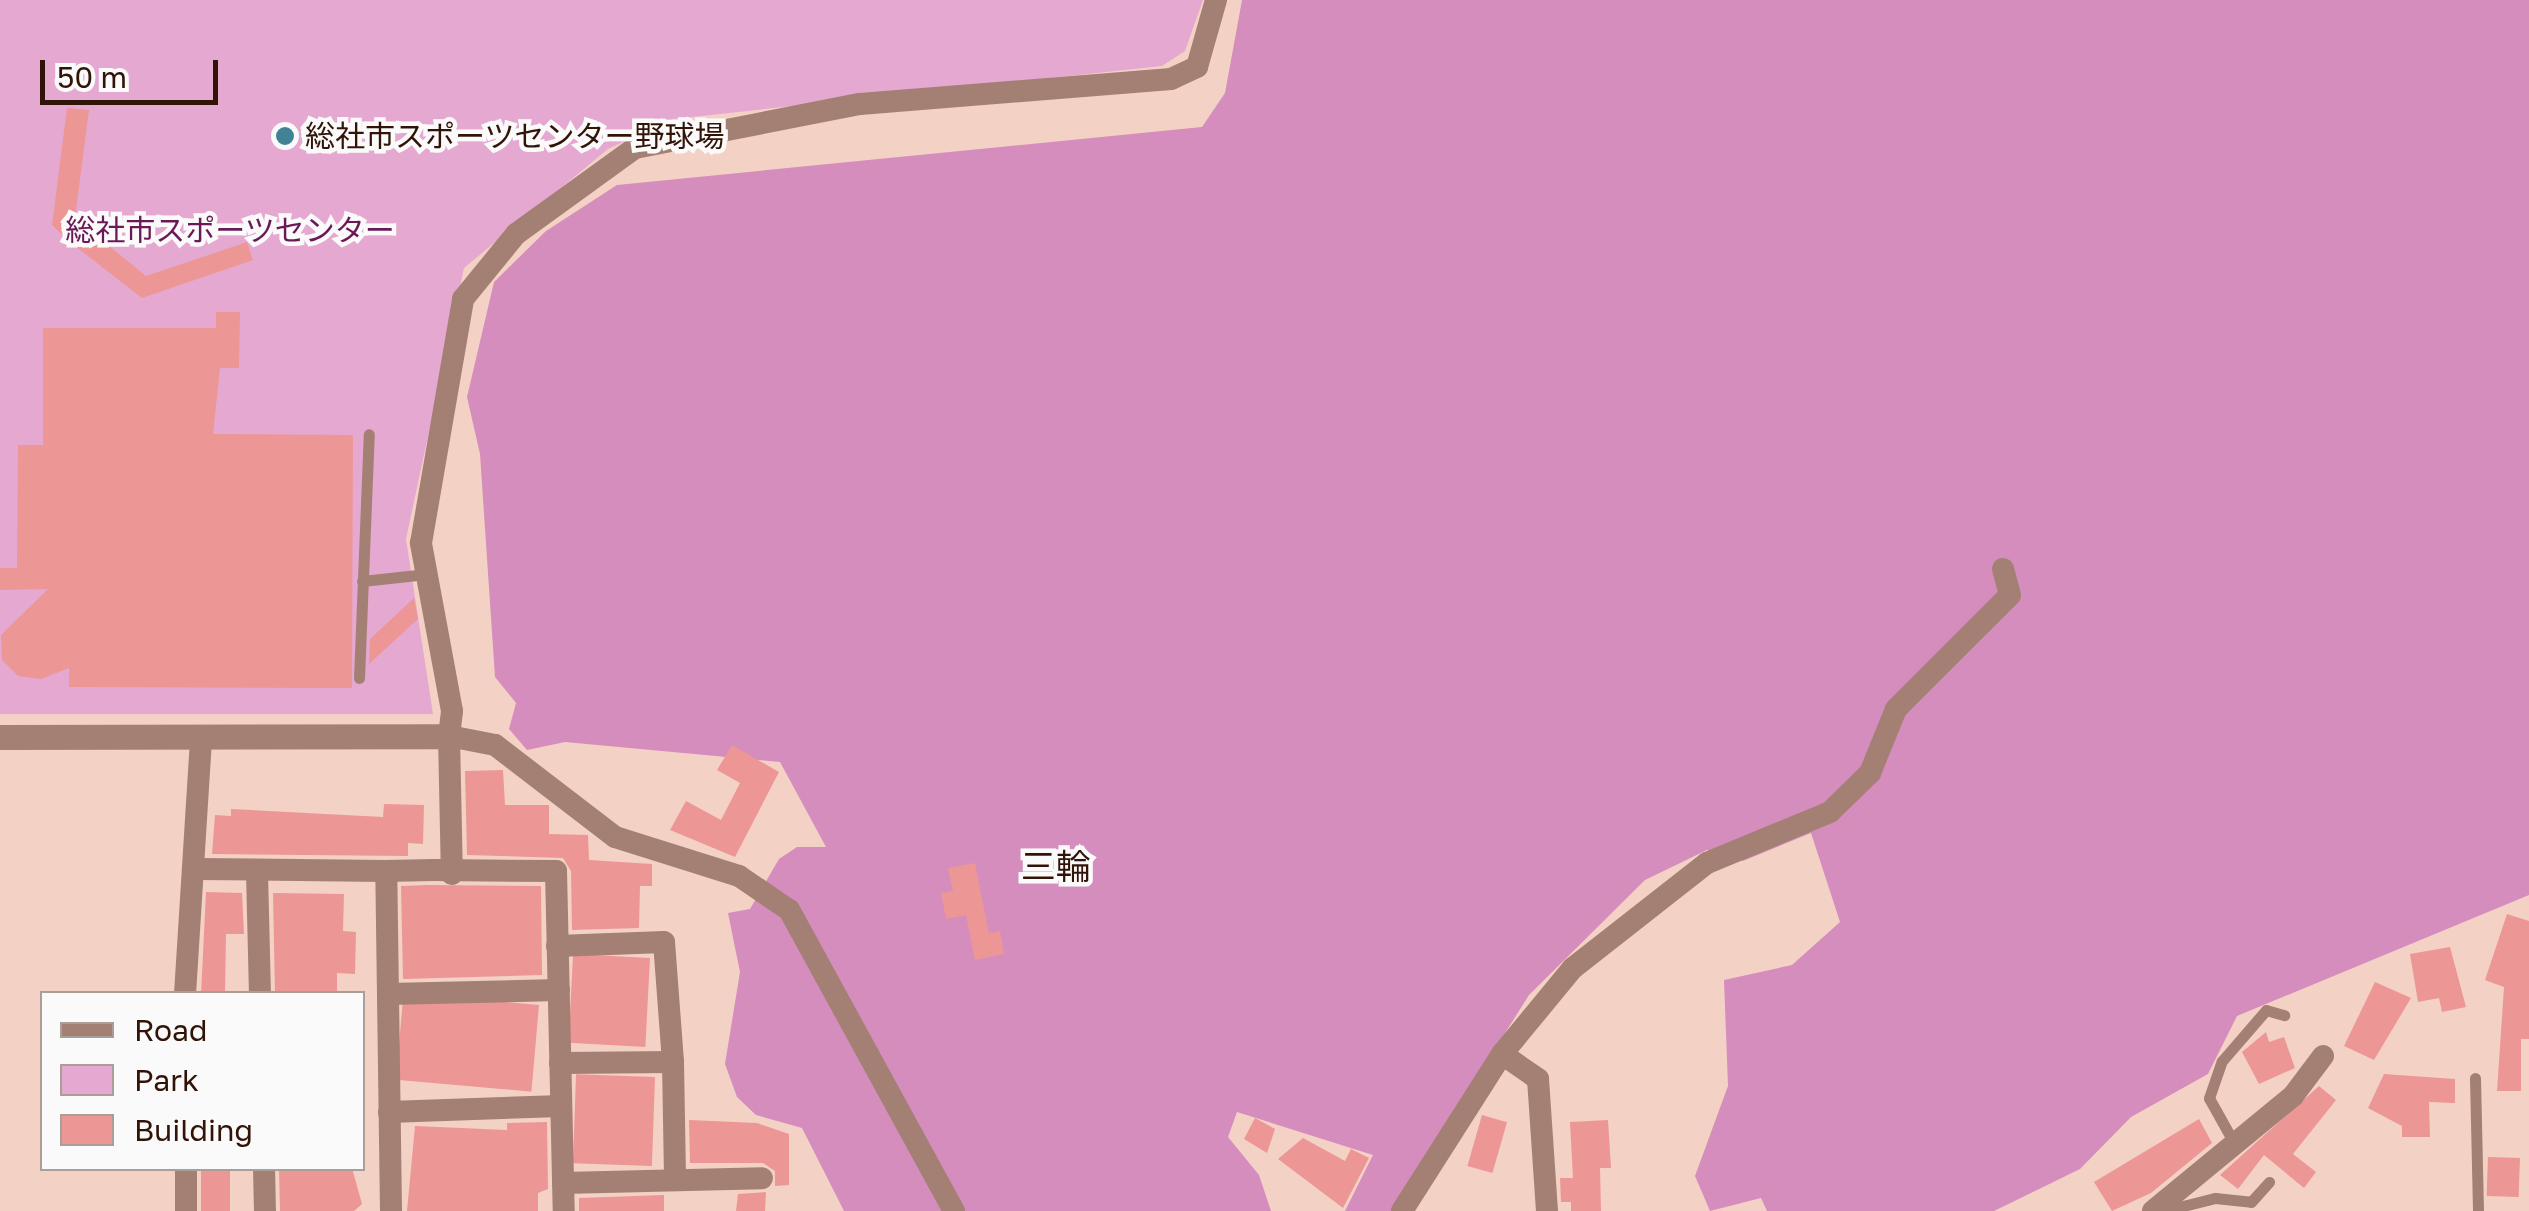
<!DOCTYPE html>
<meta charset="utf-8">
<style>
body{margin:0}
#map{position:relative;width:2529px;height:1211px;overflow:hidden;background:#f4d1c5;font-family:"Golos Text","Noto Sans JP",sans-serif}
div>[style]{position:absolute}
.green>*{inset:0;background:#e5a9d1}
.forest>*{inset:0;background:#d48dbd}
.building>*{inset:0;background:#ed9696;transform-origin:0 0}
.service>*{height:11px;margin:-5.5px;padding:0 5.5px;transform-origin:5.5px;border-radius:5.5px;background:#a48074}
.minor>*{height:22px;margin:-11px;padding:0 11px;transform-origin:11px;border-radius:11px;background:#a48074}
.tertiary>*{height:25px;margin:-12.5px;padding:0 12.5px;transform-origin:12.5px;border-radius:12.5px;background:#a48074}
.dots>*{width:28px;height:28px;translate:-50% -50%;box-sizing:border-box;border:5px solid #fafafa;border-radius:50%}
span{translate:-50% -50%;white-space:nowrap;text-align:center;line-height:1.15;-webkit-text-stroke:9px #fafafa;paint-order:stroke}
.poi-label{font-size:30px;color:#311308}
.left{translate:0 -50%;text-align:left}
.park-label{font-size:30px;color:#6b1857}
.quarter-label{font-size:35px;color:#311308}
.legend{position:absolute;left:40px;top:991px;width:325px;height:180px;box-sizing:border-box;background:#fafafa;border:2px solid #aa9e99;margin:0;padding:12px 18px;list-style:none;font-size:30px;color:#311308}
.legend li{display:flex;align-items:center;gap:20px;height:50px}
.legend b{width:50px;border:2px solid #aa9e99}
.scale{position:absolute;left:40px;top:60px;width:178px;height:45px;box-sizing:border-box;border:5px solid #311308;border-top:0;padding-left:12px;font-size:30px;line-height:35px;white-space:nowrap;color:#311308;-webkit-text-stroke:8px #fafafa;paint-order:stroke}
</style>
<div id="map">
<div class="green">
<i style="clip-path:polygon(0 0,1203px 0,1185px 51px,1162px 66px,673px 119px,608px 149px,464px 268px,406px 539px,433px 714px,0 714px)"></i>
</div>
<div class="forest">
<i style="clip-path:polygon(1242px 0,2529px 0,2529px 895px,2237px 1016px,2208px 1074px,2131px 1117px,2080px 1169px,1994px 1211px,1767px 1211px,1761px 1198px,1710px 1211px,1695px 1176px,1728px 1086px,1724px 980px,1792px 965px,1840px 922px,1811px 833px,1743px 861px,1707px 850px,1645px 880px,1529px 995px,1393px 1211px,1345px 1211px,1373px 1155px,1237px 1112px,1228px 1137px,1259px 1175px,1271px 1211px,844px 1211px,802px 1128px,756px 1115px,737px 1097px,725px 1064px,740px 972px,728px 913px,750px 909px,779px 859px,797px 847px,826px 847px,780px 762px,565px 742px,527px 750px,509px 729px,516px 703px,495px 677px,480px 454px,467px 397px,494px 282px,546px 231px,617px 185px,1202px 127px,1225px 93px)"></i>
</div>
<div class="building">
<i style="clip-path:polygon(67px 108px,89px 110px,75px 218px,146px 276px,247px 242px,253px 260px,142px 298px,71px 243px,52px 225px)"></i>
<i style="clip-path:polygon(216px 312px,240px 312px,239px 368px,220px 368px,213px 434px,353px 435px,352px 688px,69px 687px,69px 668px,41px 679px,18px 676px,2px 660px,1px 635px,48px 589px,0 590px,0 568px,17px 568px,18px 445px,43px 445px,43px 328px,216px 328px)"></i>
<i style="clip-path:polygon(414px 598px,418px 619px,369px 664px,370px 639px)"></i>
<i style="clip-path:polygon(732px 745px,779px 772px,735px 857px,670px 830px,686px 801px,721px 820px,740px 783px,717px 770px)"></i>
<i style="clip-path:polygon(503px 770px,505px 805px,549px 805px,549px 834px,588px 835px,589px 860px,652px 864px,652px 886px,640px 886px,639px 928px,572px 930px,571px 871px,563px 858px,467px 855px,465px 771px)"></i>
<i style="clip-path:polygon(384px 804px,424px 805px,423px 844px,408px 843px,408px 856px,212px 854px,215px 815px,231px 816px,231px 809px,383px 817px)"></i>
<i style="clip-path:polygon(975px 863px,989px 933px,1000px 931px,1004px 954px,975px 960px,966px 915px,946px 919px,941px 893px,953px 891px,948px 868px)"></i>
<i style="clip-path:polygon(427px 885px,541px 886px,542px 975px,403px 979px,401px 886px)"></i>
<i style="clip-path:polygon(206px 892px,242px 893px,244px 934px,226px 934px,225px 994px,201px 994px)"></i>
<i style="clip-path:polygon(273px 893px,344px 894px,343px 931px,356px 932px,355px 974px,337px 973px,337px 994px,275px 994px)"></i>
<i style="clip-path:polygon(2507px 914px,2529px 921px,2529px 1039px,2521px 1039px,2521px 1091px,2497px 1091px,2504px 987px,2485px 980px)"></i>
<i style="clip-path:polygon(2450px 947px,2466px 1007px,2442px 1012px,2439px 998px,2418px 1002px,2410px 954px)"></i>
<i style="left:650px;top:958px;width:89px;height:77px;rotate:93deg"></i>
<i style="clip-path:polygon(2375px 982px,2411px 998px,2374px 1060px,2344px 1046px)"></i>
<i style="left:539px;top:1005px;width:87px;height:136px;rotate:95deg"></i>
<i style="clip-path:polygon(2266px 1032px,2269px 1042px,2284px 1037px,2295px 1068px,2259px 1084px,2242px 1052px)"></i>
<i style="clip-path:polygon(2384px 1074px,2455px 1079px,2455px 1103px,2429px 1102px,2430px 1137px,2402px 1137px,2402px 1126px,2368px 1108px)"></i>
<i style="left:655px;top:1077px;width:89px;height:79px;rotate:92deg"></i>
<i style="clip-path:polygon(2319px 1086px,2336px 1100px,2293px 1154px,2316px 1172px,2304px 1188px,2264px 1155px,2238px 1189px,2220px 1175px)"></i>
<i style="left:1482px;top:1115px;width:26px;height:53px;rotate:16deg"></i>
<i style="clip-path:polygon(1255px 1118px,1275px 1129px,1267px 1153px,1244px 1139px)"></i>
<i style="clip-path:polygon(2199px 1119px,2212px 1143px,2151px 1193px,2112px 1211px,2094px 1182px)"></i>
<i style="clip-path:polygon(689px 1120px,757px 1123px,789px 1134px,789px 1185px,775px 1186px,775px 1171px,763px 1163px,690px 1163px)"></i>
<i style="clip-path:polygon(1608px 1120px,1611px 1168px,1600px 1168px,1601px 1211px,1571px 1211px,1571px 1202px,1561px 1202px,1560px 1178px,1573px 1178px,1570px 1122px)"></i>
<i style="clip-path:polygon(547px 1122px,548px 1189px,538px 1193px,538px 1211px,407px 1211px,415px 1126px,507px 1130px,507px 1123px)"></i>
<i style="clip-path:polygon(1303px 1138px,1345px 1161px,1351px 1149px,1369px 1158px,1343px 1208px,1278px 1159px)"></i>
<i style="left:2488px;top:1157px;width:32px;height:39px;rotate:2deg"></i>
<i style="left:201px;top:1168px;width:29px;height:43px"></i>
<i style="clip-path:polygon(279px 1168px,352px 1168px,362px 1204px,354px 1211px,280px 1211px)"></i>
<i style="clip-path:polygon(766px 1192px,765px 1211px,736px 1211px,738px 1194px)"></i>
<i style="clip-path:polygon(664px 1195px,664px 1211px,579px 1211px,579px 1198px)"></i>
</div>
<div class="service">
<i style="left:362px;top:581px;width:65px;rotate:-6.1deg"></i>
<i style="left:359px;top:678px;width:244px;rotate:-87.7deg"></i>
<i style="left:2475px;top:1078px;width:133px;rotate:88.7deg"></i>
<i style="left:2233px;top:1141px;width:49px;rotate:-119.2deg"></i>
<i style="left:2209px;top:1098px;width:39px;rotate:-71deg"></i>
<i style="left:2222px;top:1061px;width:67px;rotate:-49.2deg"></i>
<i style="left:2266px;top:1010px;width:19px;rotate:16deg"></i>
<i style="left:2163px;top:1211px;width:54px;rotate:-14deg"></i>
<i style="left:2215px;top:1198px;width:36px;rotate:6deg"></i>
<i style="left:2251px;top:1202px;width:27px;rotate:-48deg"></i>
</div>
<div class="minor">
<i style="left:449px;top:736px;width:138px;rotate:88.8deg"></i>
<i style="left:197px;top:869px;width:189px;rotate:0.6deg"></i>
<i style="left:257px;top:872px;width:122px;rotate:88.6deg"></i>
<i style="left:557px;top:946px;width:107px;rotate:-2.1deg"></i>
<i style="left:664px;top:942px;width:120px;rotate:85.7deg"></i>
<i style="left:185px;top:994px;width:256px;rotate:-86.4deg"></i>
<i style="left:388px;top:994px;width:171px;rotate:-1.3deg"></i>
<i style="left:1502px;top:1054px;width:44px;rotate:34.8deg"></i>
<i style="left:1538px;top:1079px;width:132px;rotate:86.1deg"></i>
<i style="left:560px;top:1063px;width:113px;rotate:-0.5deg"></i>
<i style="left:673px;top:1062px;width:118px;rotate:89deg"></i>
<i style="left:389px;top:1112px;width:172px;rotate:-2deg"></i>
<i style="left:186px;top:1168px;width:43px;rotate:90deg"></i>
<i style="left:264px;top:1168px;width:43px;rotate:88.7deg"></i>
<i style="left:563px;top:1183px;width:199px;rotate:-1.4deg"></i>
<i style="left:391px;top:1211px;width:340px;rotate:-90.8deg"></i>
<i style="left:386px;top:871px;width:48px;rotate:-1.2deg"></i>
<i style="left:434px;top:870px;width:122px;rotate:0.5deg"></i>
<i style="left:556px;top:871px;width:340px;rotate:88.7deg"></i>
<i style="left:954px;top:1211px;width:343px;rotate:-118.7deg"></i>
<i style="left:789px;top:910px;width:60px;rotate:-145.8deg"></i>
<i style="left:739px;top:876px;width:130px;rotate:-162.5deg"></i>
<i style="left:615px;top:837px;width:151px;rotate:-142.5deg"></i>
<i style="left:495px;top:745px;width:47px;rotate:-168.9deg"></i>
<i style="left:449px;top:736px;width:25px;rotate:-83deg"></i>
<i style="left:452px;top:711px;width:171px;rotate:-100.5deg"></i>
<i style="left:421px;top:543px;width:248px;rotate:-80.2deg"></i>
<i style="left:463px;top:299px;width:84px;rotate:-50.8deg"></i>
<i style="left:516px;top:234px;width:147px;rotate:-35.9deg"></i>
<i style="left:635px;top:148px;width:229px;rotate:-11.1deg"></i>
<i style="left:860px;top:104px;width:312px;rotate:-4.6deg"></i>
<i style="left:1171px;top:79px;width:29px;rotate:-25deg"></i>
<i style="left:1197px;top:67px;width:70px;rotate:-74.2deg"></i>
<i style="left:1402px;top:1211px;width:186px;rotate:-57.5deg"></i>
<i style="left:1502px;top:1054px;width:112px;rotate:-50.5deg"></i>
<i style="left:1573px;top:968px;width:170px;rotate:-38.1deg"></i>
<i style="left:1707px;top:863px;width:133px;rotate:-22.5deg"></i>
<i style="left:1830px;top:812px;width:56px;rotate:-44.3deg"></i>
<i style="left:1870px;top:773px;width:69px;rotate:-67.9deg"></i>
<i style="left:1896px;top:709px;width:161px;rotate:-45deg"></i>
<i style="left:2010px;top:595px;width:27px;rotate:-105deg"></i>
<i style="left:2153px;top:1211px;width:181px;rotate:-39.4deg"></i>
<i style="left:2293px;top:1096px;width:50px;rotate:-53.1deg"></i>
</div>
<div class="tertiary">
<i style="left:0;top:737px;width:449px;rotate:-0.1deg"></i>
</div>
<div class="dots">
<i style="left:285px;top:136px;background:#428295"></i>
</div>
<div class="poi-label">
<span class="left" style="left:305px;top:136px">総社市スポーツセンター野球場</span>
</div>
<div class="park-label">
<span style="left:230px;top:230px">総社市スポーツセンター</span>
</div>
<div class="quarter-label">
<span style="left:1056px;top:866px">三輪</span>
</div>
<ul class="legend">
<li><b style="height:12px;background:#a48074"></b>Road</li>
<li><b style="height:28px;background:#e5a9d1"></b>Park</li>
<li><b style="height:28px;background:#ed9696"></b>Building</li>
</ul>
<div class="scale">50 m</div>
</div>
